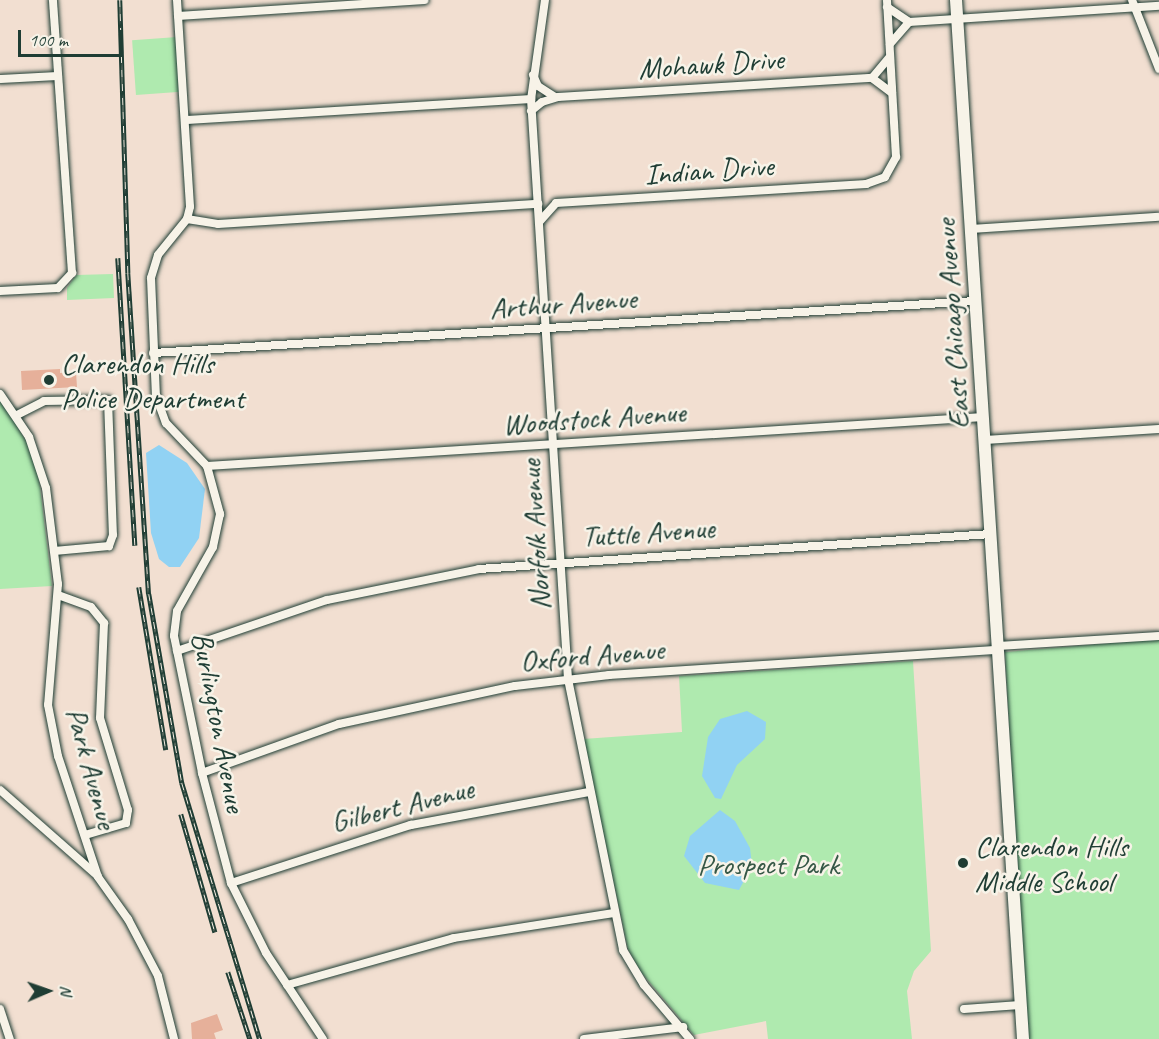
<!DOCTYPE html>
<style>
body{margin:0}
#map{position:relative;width:1159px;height:1039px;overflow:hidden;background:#f2dfd1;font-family:Caveat,sans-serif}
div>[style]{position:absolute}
.green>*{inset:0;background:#afeaaf;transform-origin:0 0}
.water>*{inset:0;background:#91d2f3}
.building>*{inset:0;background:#e6b09a}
.roads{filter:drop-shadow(0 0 2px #1f3d34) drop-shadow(0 0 2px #1f3d34)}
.street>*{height:8px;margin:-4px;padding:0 4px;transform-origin:4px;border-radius:4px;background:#f7f3e8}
.secondary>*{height:12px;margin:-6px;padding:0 6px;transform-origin:6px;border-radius:6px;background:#f7f3e8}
.rail>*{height:4.5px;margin-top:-2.25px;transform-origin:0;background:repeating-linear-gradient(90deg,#f7f3e8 0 7px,#1f3d34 0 14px);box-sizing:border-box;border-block:2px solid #1f3d34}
.dots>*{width:16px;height:16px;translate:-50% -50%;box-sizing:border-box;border:3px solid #f7f3e8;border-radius:50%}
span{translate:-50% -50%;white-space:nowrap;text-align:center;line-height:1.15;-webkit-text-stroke:5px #f7f3e8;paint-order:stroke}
.street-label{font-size:30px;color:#1f3d34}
.poi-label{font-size:30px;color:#1f3d34}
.left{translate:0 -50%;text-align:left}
.park-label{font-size:30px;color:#355746}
.north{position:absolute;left:18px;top:961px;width:60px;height:60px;-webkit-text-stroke:4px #f7f3e8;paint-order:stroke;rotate:88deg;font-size:16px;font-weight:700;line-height:24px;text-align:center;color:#1f3d34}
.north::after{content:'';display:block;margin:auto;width:21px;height:27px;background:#1f3d34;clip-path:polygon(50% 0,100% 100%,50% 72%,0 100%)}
.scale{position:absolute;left:18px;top:30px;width:105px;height:27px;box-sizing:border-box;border:3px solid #1f3d34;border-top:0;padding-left:8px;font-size:18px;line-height:21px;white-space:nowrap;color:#1f3d34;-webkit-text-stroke:4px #f7f3e8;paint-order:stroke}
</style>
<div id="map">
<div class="green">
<i style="left:177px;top:37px;width:55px;height:45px;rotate:86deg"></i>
<i style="clip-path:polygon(113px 274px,114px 298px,67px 300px,67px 288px,76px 275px)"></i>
<i style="clip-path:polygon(0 398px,29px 446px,39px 479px,52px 586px,0 589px)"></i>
<i style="clip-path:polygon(1159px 639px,1159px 1039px,1027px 1039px,1005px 652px)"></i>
<i style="clip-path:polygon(913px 661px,931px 951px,914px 971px,907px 991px,912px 1039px,768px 1039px,766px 1021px,694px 1035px,640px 971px,628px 949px,583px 739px,682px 732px,679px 676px)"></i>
</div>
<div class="water">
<i style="clip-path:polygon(159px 445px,187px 463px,205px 489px,199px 538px,180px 567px,169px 567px,159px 559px,151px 533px,146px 453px)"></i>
<i style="clip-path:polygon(747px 711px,766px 722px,765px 739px,737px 765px,721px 799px,715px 798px,702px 776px,708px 737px,720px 719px)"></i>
<i style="clip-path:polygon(720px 810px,735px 821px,750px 848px,752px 866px,739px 890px,705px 883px,684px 856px,690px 836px)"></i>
</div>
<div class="building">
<i style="clip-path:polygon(60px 369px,60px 373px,76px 372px,77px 387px,22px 390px,21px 371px)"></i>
<i style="clip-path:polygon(217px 1014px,223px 1030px,214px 1033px,216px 1039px,192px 1039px,191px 1023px)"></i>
</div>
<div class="roads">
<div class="street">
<i style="left:177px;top:0;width:207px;rotate:86.4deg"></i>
<i style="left:190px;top:207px;width:12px;rotate:104deg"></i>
<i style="left:187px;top:219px;width:46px;rotate:128.9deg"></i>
<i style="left:158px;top:255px;width:24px;rotate:107deg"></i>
<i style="left:151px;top:278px;width:118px;rotate:87.6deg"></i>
<i style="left:156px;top:396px;width:29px;rotate:70deg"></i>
<i style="left:166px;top:423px;width:59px;rotate:46.4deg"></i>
<i style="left:207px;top:466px;width:50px;rotate:74.8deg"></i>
<i style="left:220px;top:514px;width:34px;rotate:102deg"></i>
<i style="left:213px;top:547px;width:73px;rotate:119.4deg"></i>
<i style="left:177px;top:611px;width:25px;rotate:97deg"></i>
<i style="left:174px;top:636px;width:140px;rotate:78.4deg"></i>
<i style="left:202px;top:773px;width:114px;rotate:75.2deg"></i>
<i style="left:231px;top:883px;width:78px;rotate:63.4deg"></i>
<i style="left:266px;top:953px;width:103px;rotate:56.5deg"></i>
<i style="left:545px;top:0;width:100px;rotate:98deg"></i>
<i style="left:531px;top:99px;width:581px;rotate:86.35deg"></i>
<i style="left:568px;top:679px;width:277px;rotate:78.5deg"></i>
<i style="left:623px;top:950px;width:41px;rotate:59deg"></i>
<i style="left:644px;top:985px;width:71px;rotate:49.6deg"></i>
<i style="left:1132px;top:0;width:74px;rotate:68.6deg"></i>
<i style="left:887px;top:7px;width:27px;rotate:34deg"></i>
<i style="left:909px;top:22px;width:251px;rotate:-3.7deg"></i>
<i style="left:178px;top:16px;width:247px;rotate:-3.7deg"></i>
<i style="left:890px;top:44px;width:29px;rotate:-49deg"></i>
<i style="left:533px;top:75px;width:12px;rotate:66deg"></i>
<i style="left:538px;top:86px;width:20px;rotate:33deg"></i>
<i style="left:872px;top:78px;width:26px;rotate:-50deg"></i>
<i style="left:0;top:79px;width:58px;rotate:-3deg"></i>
<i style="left:531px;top:111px;width:14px;rotate:-39deg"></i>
<i style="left:542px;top:102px;width:17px;rotate:-17deg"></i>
<i style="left:558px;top:97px;width:315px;rotate:-3.5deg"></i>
<i style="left:872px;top:78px;width:25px;rotate:37deg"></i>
<i style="left:187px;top:120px;width:345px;rotate:-3.5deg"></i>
<i style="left:187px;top:219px;width:31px;rotate:9deg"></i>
<i style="left:218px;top:224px;width:321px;rotate:-3.6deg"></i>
<i style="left:540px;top:221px;width:24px;rotate:-48deg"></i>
<i style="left:556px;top:203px;width:311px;rotate:-3.5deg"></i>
<i style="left:866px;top:184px;width:20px;rotate:-20deg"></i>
<i style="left:885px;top:177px;width:23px;rotate:-61deg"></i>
<i style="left:896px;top:157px;width:157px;rotate:-93.3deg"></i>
<i style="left:971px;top:229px;width:188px;rotate:-3.7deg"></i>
<i style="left:0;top:291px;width:58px;rotate:-3deg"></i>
<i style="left:58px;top:288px;width:21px;rotate:-47deg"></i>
<i style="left:72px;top:273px;width:274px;rotate:-94deg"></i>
<i style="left:153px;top:353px;width:825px;rotate:-3.62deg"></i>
<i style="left:0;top:394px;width:52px;rotate:56deg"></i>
<i style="left:29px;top:437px;width:54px;rotate:71.6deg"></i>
<i style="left:46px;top:488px;width:97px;rotate:82.9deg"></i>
<i style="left:58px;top:584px;width:121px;rotate:94.7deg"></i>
<i style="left:48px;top:705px;width:52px;rotate:78.9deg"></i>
<i style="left:58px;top:756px;width:127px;rotate:71.7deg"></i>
<i style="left:98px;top:877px;width:52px;rotate:54.5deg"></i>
<i style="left:128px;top:919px;width:64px;rotate:62.2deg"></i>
<i style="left:158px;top:976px;width:65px;rotate:75.7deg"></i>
<i style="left:17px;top:415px;width:30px;rotate:-27deg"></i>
<i style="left:44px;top:401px;width:64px;rotate:-0.9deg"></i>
<i style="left:108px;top:400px;width:135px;rotate:87.9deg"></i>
<i style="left:113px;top:535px;width:12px;rotate:110deg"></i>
<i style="left:109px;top:546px;width:55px;rotate:174.8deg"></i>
<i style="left:985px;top:440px;width:174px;rotate:-3.6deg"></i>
<i style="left:207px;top:466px;width:778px;rotate:-3.61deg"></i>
<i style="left:58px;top:595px;width:35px;rotate:20deg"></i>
<i style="left:91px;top:607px;width:21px;rotate:51deg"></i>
<i style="left:104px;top:623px;width:95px;rotate:92.4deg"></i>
<i style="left:100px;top:718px;width:96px;rotate:73.1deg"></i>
<i style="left:128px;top:810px;width:13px;rotate:99deg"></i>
<i style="left:126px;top:823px;width:43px;rotate:163.7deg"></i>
<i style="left:998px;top:646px;width:161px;rotate:-3.6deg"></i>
<i style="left:177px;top:651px;width:158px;rotate:-18.8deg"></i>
<i style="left:327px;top:600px;width:155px;rotate:-11.5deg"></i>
<i style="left:479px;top:569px;width:513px;rotate:-3.91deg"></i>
<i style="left:202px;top:773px;width:145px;rotate:-19.7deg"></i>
<i style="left:339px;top:724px;width:180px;rotate:-12.2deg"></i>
<i style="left:515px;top:686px;width:95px;rotate:-6.7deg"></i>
<i style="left:609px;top:675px;width:390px;rotate:-3.7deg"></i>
<i style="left:0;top:790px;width:130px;rotate:41.3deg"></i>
<i style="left:231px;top:883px;width:189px;rotate:-17.9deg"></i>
<i style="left:411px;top:825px;width:181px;rotate:-10.5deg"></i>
<i style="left:287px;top:985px;width:173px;rotate:-15.7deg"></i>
<i style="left:454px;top:938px;width:161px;rotate:-8.9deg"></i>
<i style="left:0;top:1009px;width:32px;rotate:72deg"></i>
<i style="left:964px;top:1009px;width:56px;rotate:-4.1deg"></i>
<i style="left:584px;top:1039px;width:100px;rotate:-6.9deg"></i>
</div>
<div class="secondary">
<i style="left:956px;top:0;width:1041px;rotate:86.31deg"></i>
</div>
</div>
<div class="rail">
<i style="left:120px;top:0;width:273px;rotate:88.3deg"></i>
<i style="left:128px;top:273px;width:322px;rotate:86.3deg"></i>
<i style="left:149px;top:594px;width:192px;rotate:80.1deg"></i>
<i style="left:182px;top:783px;width:268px;rotate:73.1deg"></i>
<i style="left:118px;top:258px;width:288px;rotate:86.6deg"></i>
<i style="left:139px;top:587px;width:165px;rotate:80.6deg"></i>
<i style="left:181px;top:814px;width:123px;rotate:73.9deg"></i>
<i style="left:228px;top:972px;width:71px;rotate:71.8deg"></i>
</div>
<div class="dots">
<i style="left:49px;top:380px;background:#1f3d34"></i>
<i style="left:963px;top:863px;background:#1f3d34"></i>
</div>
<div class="street-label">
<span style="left:711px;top:64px;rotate:-4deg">Mohawk Drive</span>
<span style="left:709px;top:170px;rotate:-4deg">Indian Drive</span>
<span style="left:563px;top:303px;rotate:-4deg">Arthur Avenue</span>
<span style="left:952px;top:324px;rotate:-94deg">East Chicago Avenue</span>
<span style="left:594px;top:418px;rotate:-4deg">Woodstock Avenue</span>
<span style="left:648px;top:532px;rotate:-4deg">Tuttle Avenue</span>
<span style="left:535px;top:535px;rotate:-94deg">Norfolk Avenue</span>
<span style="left:592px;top:655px;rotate:-5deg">Oxford Avenue</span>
<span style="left:219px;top:722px;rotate:79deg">Burlington Avenue</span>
<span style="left:92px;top:768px;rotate:75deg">Park Avenue</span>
<span style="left:402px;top:805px;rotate:-14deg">Gilbert Avenue</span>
</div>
<div class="poi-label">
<span class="left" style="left:61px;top:380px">Clarendon Hills<br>Police Department</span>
<span class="left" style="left:975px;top:863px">Clarendon Hills<br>Middle School</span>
</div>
<div class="park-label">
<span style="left:768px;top:864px">Prospect Park</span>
</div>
<div class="north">N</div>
<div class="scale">100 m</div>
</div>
